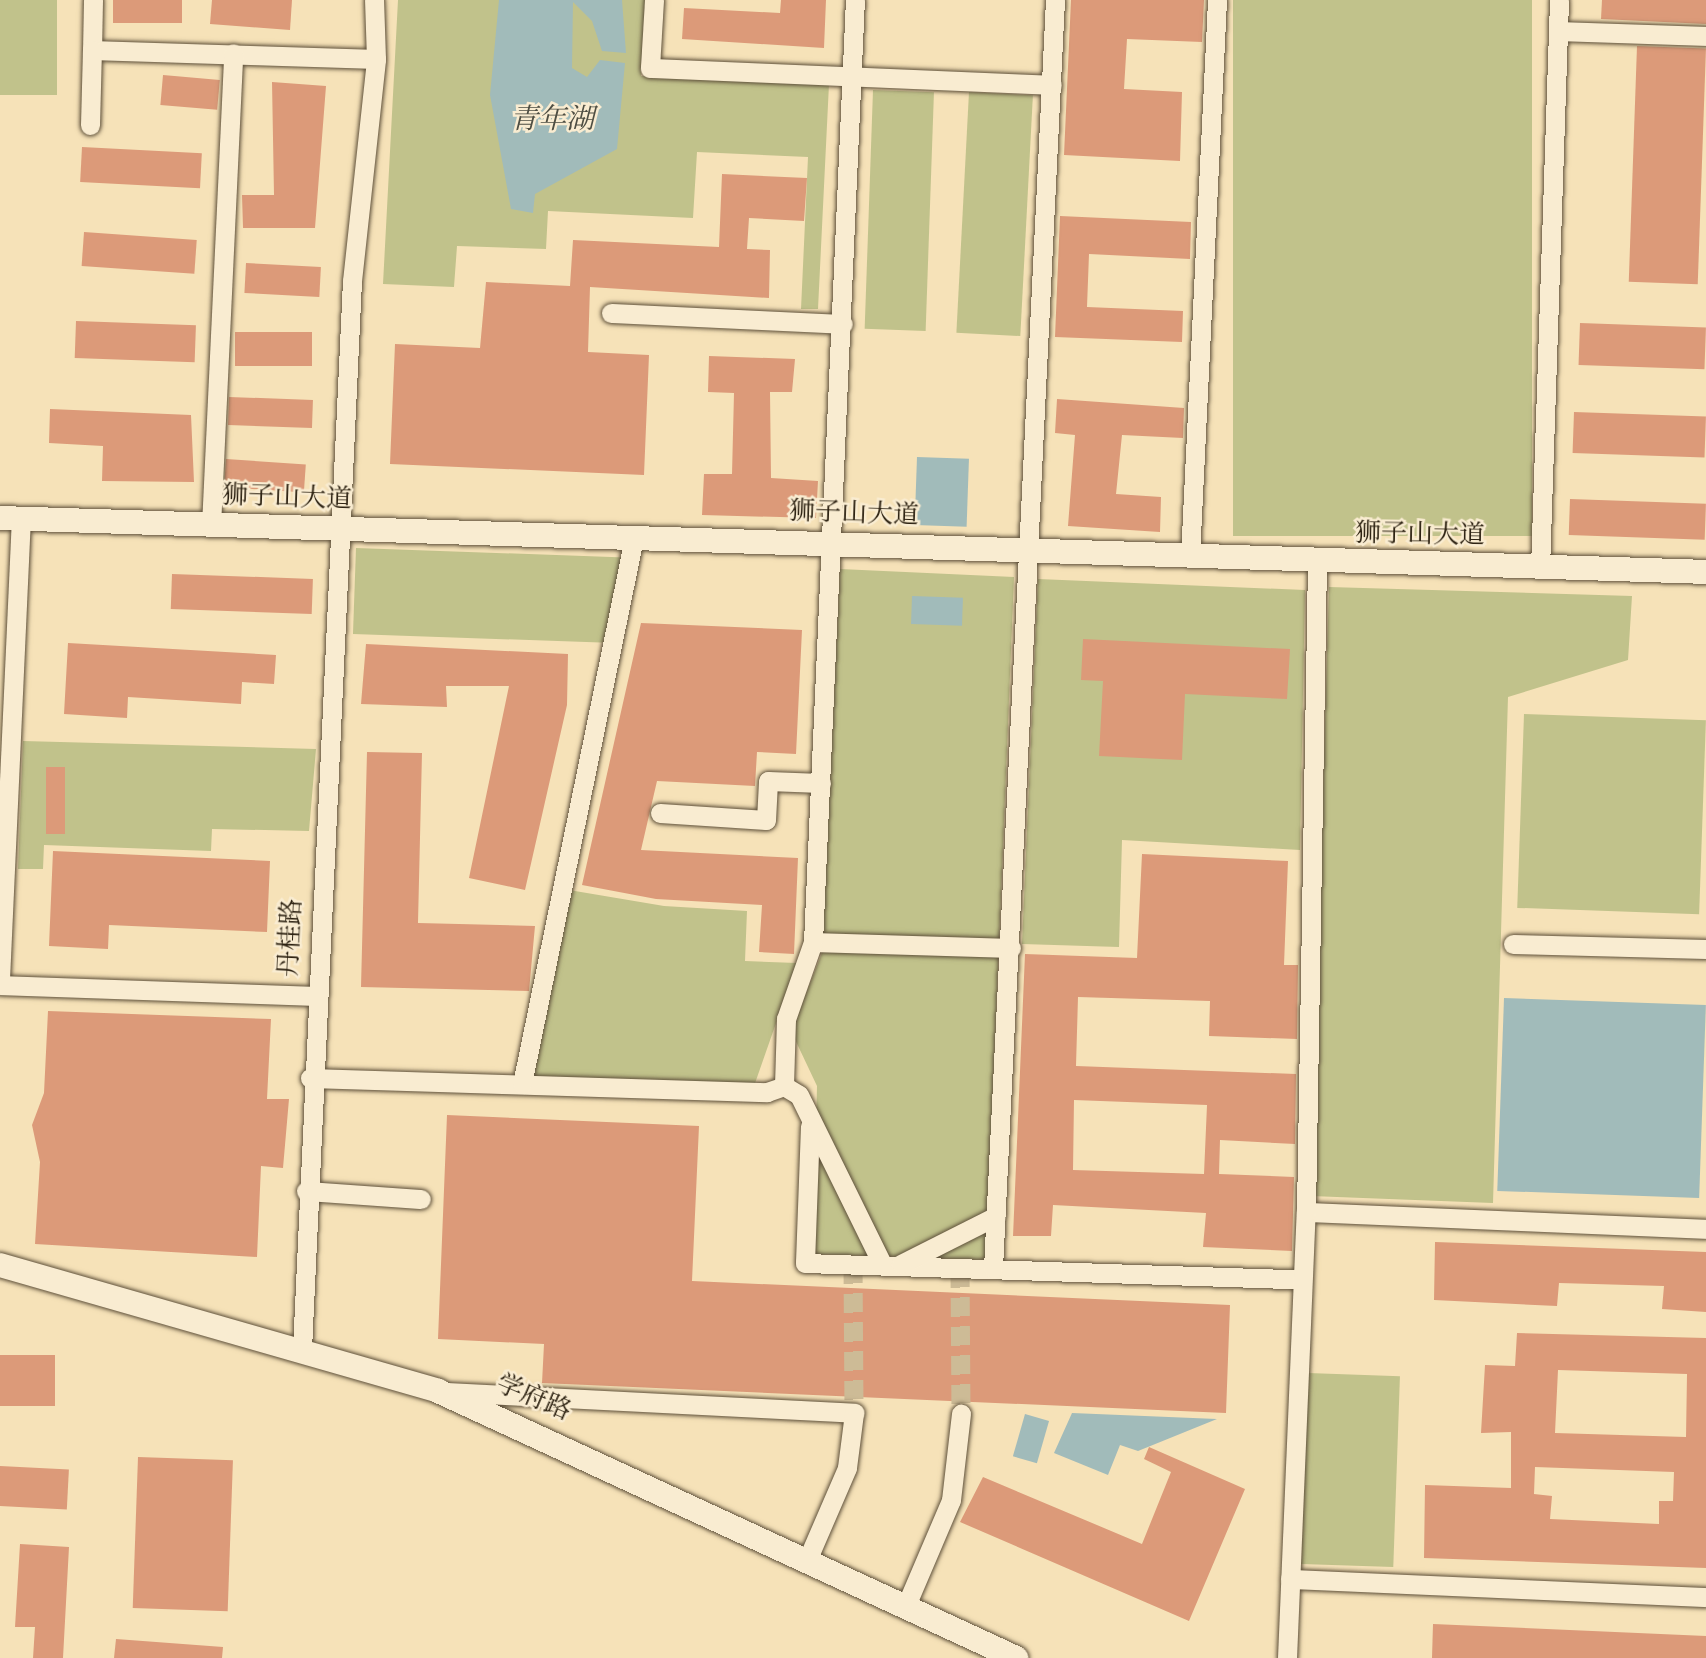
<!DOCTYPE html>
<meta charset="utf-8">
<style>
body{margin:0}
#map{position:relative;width:1706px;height:1658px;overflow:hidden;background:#f6e2b8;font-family:"Sorts Mill Goudy","Noto Serif SC",serif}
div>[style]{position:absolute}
.green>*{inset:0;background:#c1c28b;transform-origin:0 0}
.water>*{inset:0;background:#a1bbba;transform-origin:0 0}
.building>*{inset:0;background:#dc9a79;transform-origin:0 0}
.minor-tunnel>*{height:19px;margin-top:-9.5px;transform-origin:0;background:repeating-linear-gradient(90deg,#cdbb96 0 19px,transparent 0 29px)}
.roads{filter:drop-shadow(0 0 2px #5e503a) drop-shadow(0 0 2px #5e503a)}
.minor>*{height:19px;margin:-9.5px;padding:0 9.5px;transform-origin:9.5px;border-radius:9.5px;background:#f9ecd1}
.tertiary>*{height:24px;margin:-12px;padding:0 12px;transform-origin:12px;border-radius:12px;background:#f9ecd1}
span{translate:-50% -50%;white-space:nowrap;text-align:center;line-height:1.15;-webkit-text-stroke:5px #f9ecd1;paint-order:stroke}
.street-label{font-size:26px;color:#2b2010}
.water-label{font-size:28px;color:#4e4e43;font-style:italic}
</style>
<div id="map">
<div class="green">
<i style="left:0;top:0;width:57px;height:95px"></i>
<i style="clip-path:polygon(398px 0,646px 0,641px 76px,829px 84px,818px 309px,801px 309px,808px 157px,697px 152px,693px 218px,548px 211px,546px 249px,457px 246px,454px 287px,383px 284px)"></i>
<i style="left:1233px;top:0;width:299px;height:536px"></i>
<i style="left:873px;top:90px;width:61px;height:239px;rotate:2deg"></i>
<i style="left:969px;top:92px;width:64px;height:241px;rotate:3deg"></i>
<i style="left:356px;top:548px;width:269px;height:86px;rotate:2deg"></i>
<i style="clip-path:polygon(840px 569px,1014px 577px,986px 1260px,813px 1254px,817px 1086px,791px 1031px,822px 953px)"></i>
<i style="clip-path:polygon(1038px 579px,1305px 590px,1300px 850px,1122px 840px,1119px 947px,1022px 944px)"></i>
<i style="clip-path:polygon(1329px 587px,1632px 596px,1628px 660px,1508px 697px,1493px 1203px,1311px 1196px)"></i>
<i style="left:1524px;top:714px;width:182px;height:194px;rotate:2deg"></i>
<i style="clip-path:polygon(23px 741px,316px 749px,309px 831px,212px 829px,211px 851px,44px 845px,43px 869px,18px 869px)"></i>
<i style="clip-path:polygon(569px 890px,664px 906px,747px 911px,745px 961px,797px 963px,753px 1089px,530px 1078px)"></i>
<i style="left:1308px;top:1373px;width:92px;height:191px;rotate:2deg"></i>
</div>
<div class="water">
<i style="clip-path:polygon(499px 0,622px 0,626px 53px,602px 51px,592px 21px,573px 2px,572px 68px,587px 77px,600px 60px,625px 63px,617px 149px,535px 194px,533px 213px,511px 209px,490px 95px)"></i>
<i style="left:917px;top:457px;width:52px;height:68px;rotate:2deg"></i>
<i style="left:912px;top:596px;width:51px;height:28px;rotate:2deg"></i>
<i style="left:1504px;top:998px;width:202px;height:193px;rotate:2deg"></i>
<i style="clip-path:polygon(1072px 1413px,1217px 1419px,1138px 1451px,1120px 1445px,1108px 1475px,1054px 1453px)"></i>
<i style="left:1025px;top:1414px;width:25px;height:44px;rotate:16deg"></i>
</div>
<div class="building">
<i style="left:113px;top:0;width:69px;height:23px"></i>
<i style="clip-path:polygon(212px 0,292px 0,290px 30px,210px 24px)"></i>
<i style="clip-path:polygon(781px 0,826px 0,824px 48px,682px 39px,684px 8px,780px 13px)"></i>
<i style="clip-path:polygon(1071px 0,1204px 0,1202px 42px,1127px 39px,1124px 89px,1182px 92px,1180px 161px,1064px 155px)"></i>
<i style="clip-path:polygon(1602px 0,1706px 0,1706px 24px,1601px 19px)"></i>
<i style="left:1637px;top:46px;width:69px;height:236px;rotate:2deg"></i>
<i style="left:163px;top:75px;width:57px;height:30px;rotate:5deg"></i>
<i style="clip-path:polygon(272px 82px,326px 86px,315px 228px,243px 228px,242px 195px,274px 195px)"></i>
<i style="left:82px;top:147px;width:120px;height:35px;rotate:3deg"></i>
<i style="clip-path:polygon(722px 174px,807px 178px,804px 221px,749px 218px,747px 249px,770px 250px,769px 298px,590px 287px,588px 352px,649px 355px,644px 475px,390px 464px,395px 344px,480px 348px,486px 282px,570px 286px,573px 240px,719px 247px)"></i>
<i style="clip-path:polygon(1060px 216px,1191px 222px,1190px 259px,1089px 254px,1087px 307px,1183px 311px,1182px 342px,1055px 337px)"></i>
<i style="left:84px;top:232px;width:113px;height:34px;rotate:4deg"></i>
<i style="left:246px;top:263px;width:75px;height:30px;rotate:3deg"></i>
<i style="left:76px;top:321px;width:120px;height:37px;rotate:2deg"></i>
<i style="left:1580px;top:323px;width:126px;height:42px;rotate:2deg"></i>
<i style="left:235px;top:332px;width:77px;height:34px"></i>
<i style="clip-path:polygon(709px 356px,795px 359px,792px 392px,770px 392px,771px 478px,818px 481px,816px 518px,702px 515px,704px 474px,732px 474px,734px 393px,708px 392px)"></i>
<i style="left:229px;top:397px;width:84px;height:28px;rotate:2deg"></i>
<i style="clip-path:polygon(1057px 399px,1184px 408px,1183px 438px,1122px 435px,1116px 494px,1161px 497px,1160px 532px,1068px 526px,1075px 435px,1055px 433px)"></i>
<i style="clip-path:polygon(50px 409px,191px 415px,194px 482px,102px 481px,103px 446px,49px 443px)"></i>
<i style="left:1574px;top:412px;width:132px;height:41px;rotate:2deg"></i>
<i style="left:226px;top:459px;width:80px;height:28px;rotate:4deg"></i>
<i style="left:1570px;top:499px;width:136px;height:36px;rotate:2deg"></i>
<i style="left:172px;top:574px;width:141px;height:35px;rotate:2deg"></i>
<i style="clip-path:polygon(641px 623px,802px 630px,796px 754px,757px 752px,755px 786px,657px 781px,641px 850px,798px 858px,794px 954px,759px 952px,762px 905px,656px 899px,582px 885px)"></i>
<i style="clip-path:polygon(1083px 639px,1290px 649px,1287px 699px,1185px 694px,1182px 760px,1099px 756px,1103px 681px,1081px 680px)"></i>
<i style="clip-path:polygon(68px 643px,276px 655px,274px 684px,242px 682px,241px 704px,128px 697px,127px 718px,64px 714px)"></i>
<i style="clip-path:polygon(366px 644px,568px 654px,567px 705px,525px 890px,469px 878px,509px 686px,446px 686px,447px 707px,361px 704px)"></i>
<i style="clip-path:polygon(367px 752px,422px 753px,418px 923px,535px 926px,529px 991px,361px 987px)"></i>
<i style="left:46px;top:767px;width:19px;height:67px"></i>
<i style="clip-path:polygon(53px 851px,270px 861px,267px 932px,109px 925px,108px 949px,49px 946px)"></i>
<i style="clip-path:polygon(evenodd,1142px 854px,1288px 861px,1284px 965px,1298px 965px,1297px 1039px,1209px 1036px,1210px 1001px,1078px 997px,1076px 1066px,1296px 1074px,1295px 1144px,1220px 1140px,1219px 1174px,1294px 1177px,1292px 1251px,1203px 1247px,1206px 1213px,1053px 1205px,1051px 1236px,1013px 1236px,1025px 954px,1137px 958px,1142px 854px,1074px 1100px,1207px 1105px,1204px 1174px,1073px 1170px,1074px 1100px)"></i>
<i style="clip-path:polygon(48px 1011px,271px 1019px,267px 1099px,289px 1099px,283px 1168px,261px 1166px,257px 1257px,35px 1244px,40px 1162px,32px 1125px,44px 1093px)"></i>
<i style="clip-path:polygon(447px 1115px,699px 1126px,692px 1281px,1230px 1305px,1226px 1413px,542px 1383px,544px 1344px,438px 1339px)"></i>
<i style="clip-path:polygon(1435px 1242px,1706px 1252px,1706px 1312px,1662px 1309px,1664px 1286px,1559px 1283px,1557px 1306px,1434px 1300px)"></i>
<i style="clip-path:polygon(evenodd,1517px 1333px,1706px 1338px,1706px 1568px,1424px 1558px,1425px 1485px,1511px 1488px,1511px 1432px,1481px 1433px,1485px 1365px,1515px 1366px,1517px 1333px,1558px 1370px,1687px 1374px,1686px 1437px,1555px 1433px,1558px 1370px,1517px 1333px,1535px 1467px,1674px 1472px,1673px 1501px,1659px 1501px,1659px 1524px,1550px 1519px,1552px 1496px,1534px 1494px,1535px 1467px)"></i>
<i style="left:0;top:1355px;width:55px;height:51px"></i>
<i style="clip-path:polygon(1149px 1447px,1245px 1489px,1189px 1621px,960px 1522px,983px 1477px,1142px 1544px,1171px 1472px,1144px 1459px)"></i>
<i style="left:138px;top:1457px;width:95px;height:151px;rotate:2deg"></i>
<i style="left:0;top:1466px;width:69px;height:40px;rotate:3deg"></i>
<i style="clip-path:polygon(20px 1544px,69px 1547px,63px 1658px,33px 1658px,35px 1627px,15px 1627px)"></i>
<i style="clip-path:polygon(1433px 1624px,1706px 1636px,1706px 1658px,1432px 1658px)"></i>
<i style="clip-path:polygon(116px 1639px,223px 1647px,222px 1658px,114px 1658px)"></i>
</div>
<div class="minor-tunnel">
<i style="left:853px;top:1264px;width:149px;rotate:89.6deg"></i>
<i style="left:960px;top:1268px;width:146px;rotate:89.6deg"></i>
</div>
<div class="roads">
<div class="minor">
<i style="left:93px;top:0;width:50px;rotate:91.1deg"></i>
<i style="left:92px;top:50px;width:284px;rotate:1.8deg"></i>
<i style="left:654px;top:0;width:68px;rotate:93.4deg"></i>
<i style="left:650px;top:68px;width:402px;rotate:2.4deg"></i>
<i style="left:1559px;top:31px;width:147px;rotate:1.9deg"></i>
<i style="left:90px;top:125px;width:75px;rotate:-88.5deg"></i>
<i style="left:611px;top:313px;width:232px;rotate:2.7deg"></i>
<i style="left:211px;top:526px;width:473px;rotate:-87.3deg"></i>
<i style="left:1190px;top:557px;width:558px;rotate:-87.22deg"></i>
<i style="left:1540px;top:568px;width:568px;rotate:-88.08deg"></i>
<i style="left:660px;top:813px;width:106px;rotate:3.8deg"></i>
<i style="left:766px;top:820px;width:39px;rotate:-87deg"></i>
<i style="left:768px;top:781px;width:53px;rotate:2.2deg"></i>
<i style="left:813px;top:942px;width:198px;rotate:1.7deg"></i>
<i style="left:1513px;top:944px;width:193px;rotate:1.5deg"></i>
<i style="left:0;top:979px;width:460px;rotate:-87.4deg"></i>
<i style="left:0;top:985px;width:315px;rotate:2deg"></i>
<i style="left:310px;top:1078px;width:457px;rotate:1.8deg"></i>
<i style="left:767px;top:1092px;width:18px;rotate:-19deg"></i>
<i style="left:784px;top:1086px;width:17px;rotate:31deg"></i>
<i style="left:799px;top:1095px;width:188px;rotate:63.8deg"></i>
<i style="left:522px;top:1084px;width:557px;rotate:-78.41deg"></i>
<i style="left:784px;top:1086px;width:67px;rotate:-88.3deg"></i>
<i style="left:786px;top:1019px;width:82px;rotate:-70.7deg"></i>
<i style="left:813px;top:942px;width:943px;rotate:-87.45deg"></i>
<i style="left:810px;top:1126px;width:137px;rotate:92.1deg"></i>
<i style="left:805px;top:1263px;width:495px;rotate:1.9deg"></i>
<i style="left:306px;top:1191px;width:115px;rotate:4deg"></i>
<i style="left:1306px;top:1212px;width:400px;rotate:2.4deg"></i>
<i style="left:901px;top:1264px;width:106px;rotate:-26.8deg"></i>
<i style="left:993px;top:1268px;width:1270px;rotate:-87.2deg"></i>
<i style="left:302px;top:1349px;width:1069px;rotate:-87.32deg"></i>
<i style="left:352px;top:281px;width:223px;rotate:-83.8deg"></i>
<i style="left:376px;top:59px;width:59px;rotate:-91.9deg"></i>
<i style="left:446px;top:1392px;width:409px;rotate:2.9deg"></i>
<i style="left:854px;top:1413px;width:55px;rotate:97.3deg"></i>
<i style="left:847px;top:1468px;width:98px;rotate:113.4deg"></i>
<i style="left:1290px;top:1579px;width:416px;rotate:2.5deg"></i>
<i style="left:905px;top:1608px;width:117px;rotate:-66.9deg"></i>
<i style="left:951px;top:1500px;width:87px;rotate:-83.4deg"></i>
<i style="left:1287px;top:1658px;width:446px;rotate:-87.6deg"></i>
<i style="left:1306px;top:1212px;width:649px;rotate:-89.03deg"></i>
</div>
<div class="tertiary">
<i style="left:0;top:518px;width:1707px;rotate:1.81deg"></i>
<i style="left:0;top:1265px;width:456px;rotate:16deg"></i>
<i style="left:438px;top:1391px;width:637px;rotate:24.79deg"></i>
</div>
</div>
<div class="street-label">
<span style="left:287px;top:499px;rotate:2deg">狮子山大道</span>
<span style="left:854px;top:515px;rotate:2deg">狮子山大道</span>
<span style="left:1420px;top:536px;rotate:1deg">狮子山大道</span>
<span style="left:292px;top:938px;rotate:-87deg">丹桂路</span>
<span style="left:533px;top:1399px;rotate:23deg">学府路</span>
</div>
<div class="water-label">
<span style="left:552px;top:121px">青年湖</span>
</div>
</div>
